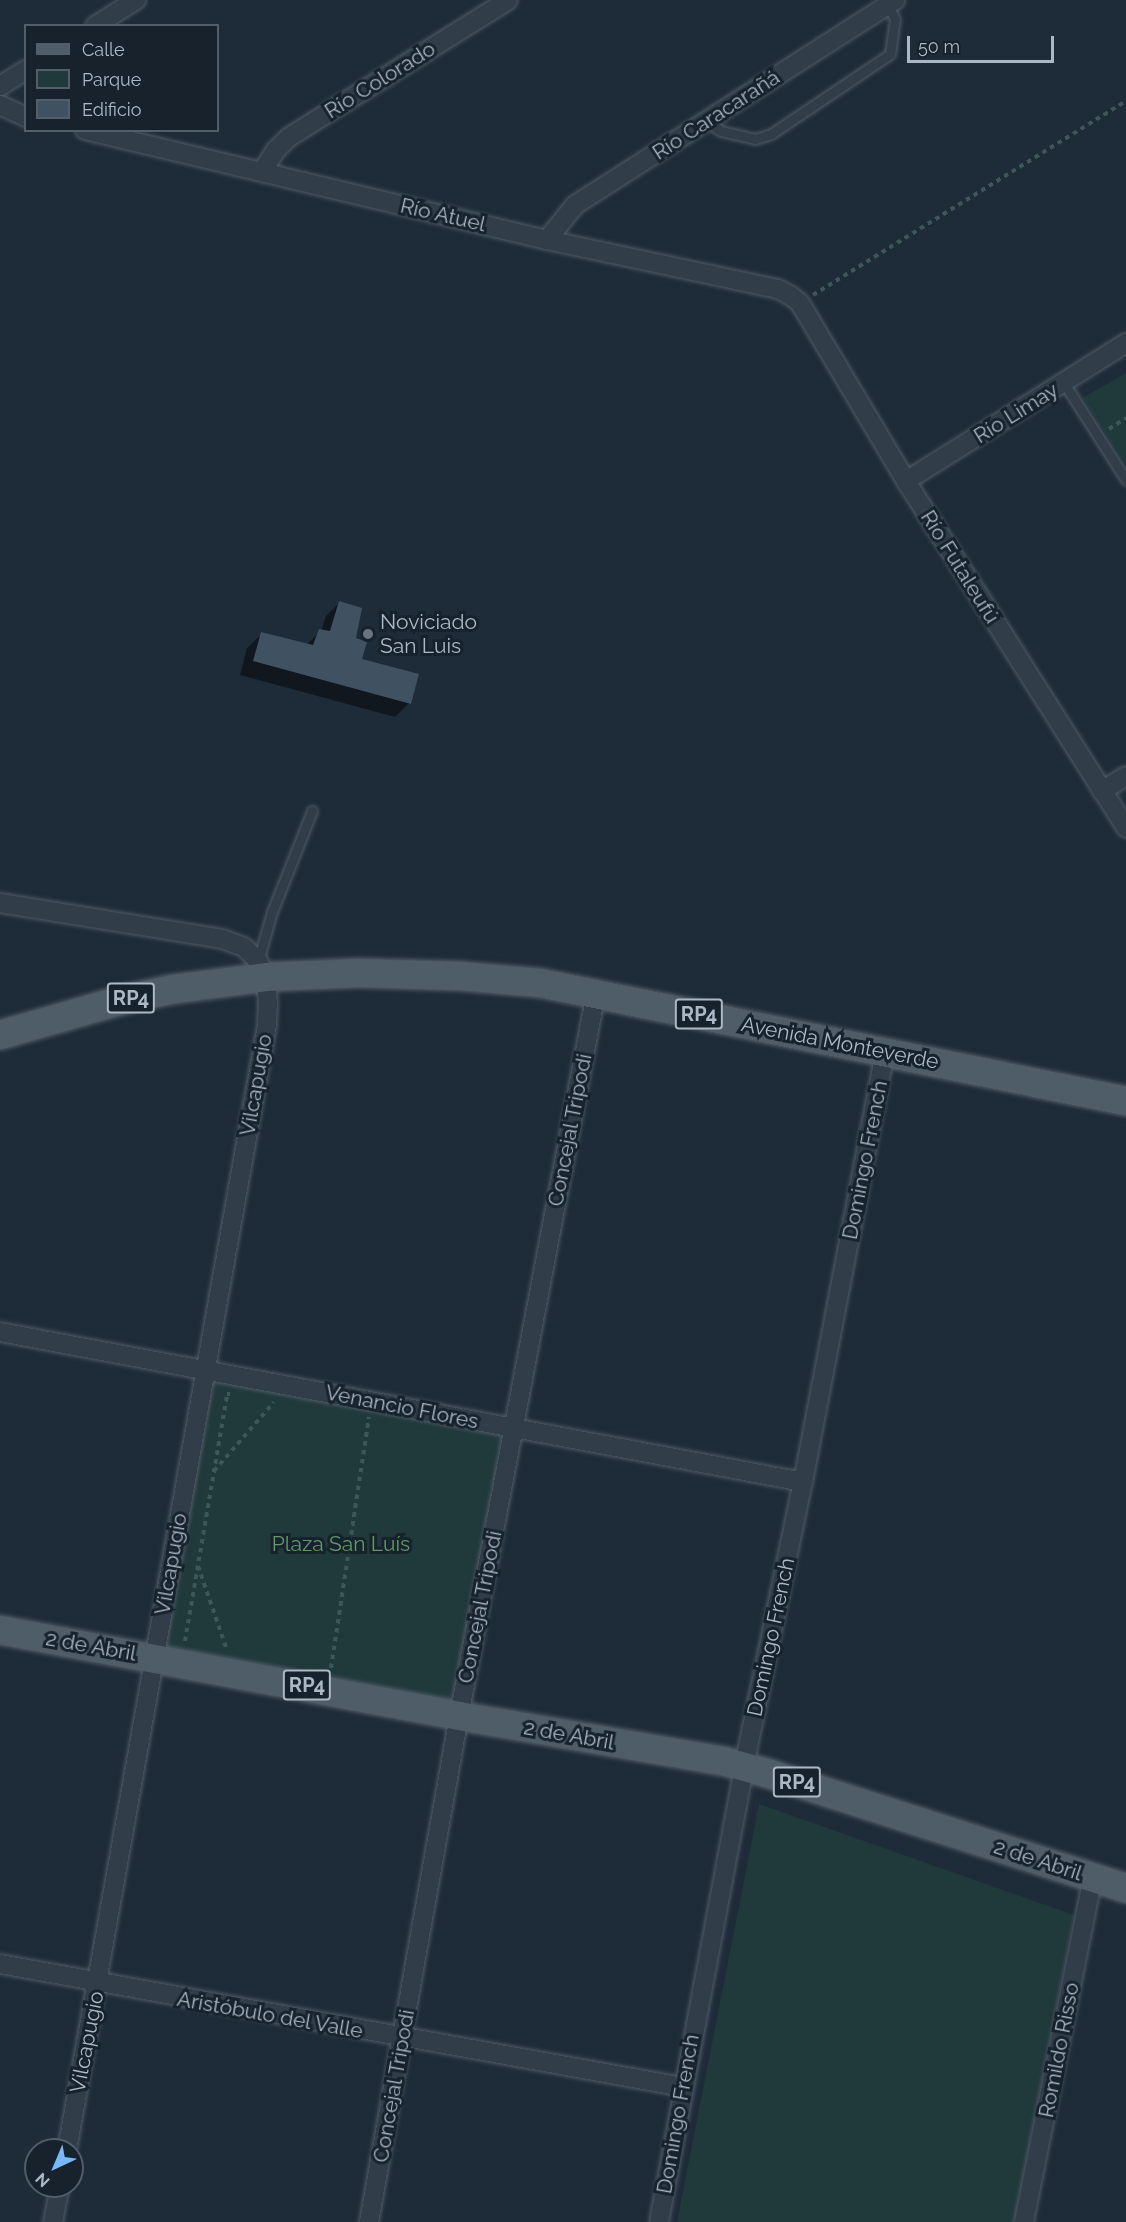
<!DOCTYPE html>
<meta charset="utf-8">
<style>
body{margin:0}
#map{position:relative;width:1126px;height:2222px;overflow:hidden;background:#1e2c39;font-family:Raleway,sans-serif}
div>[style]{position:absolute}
.green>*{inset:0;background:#20393a;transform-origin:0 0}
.shadow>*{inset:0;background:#0007}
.building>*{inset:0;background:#405161}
.path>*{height:4px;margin-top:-2px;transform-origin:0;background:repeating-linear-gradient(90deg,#3d5657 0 4.5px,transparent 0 9px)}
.roads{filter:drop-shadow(0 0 2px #4f5b67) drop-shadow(0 0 2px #4f5b67)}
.service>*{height:9px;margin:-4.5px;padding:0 4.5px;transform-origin:4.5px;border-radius:4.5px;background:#313d49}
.minor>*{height:18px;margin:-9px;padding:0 9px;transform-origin:9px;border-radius:9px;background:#313d49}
.primary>*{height:28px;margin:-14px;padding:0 14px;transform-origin:14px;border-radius:14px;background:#4f5d69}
.dots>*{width:16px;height:16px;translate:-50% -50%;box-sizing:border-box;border:3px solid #17222d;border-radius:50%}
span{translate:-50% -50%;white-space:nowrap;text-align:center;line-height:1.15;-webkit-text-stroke:6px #17222d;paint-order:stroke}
.shield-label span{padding:2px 4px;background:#17222d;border:2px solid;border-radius:4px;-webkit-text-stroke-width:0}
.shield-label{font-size:20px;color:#abb8c6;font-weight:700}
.street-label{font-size:21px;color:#abb8c6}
.poi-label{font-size:21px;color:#abb8c6}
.left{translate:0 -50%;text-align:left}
.park-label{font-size:21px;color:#619868}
.legend{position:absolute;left:24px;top:24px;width:195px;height:108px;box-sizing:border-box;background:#17222d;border:2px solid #525e6a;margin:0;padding:8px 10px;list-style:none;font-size:18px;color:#abb8c6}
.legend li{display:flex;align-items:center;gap:12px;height:30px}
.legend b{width:30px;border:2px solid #525e6a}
.north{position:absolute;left:24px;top:2138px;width:60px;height:60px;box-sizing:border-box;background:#17222d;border:2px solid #525e6a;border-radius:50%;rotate:224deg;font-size:16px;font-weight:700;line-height:24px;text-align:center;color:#abb8c6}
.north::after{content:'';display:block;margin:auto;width:21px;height:27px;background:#77b9ff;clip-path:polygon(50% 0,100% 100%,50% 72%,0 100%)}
.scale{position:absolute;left:907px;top:36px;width:147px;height:27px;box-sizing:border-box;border:3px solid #abb8c6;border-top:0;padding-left:8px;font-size:18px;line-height:21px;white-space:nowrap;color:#abb8c6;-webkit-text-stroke:4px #17222d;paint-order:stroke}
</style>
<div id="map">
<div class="green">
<i style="clip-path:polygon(1126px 373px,1126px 464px,1082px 398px)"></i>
<i style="left:205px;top:1370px;width:314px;height:292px;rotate:11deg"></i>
<i style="clip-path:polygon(759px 1804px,1074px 1915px,1014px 2222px,677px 2222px)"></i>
</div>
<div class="shadow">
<i style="clip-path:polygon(340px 602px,360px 660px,409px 703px,395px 717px,240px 675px,247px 648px,262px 634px,306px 645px,321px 631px,326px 616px)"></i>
</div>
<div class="building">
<i style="clip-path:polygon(339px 601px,362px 608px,356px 638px,367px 642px,362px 659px,419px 674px,411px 704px,253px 661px,261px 632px,313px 645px,319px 629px,330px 631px)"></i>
</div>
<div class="path">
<i style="left:813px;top:295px;width:368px;rotate:-31.8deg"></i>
<i style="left:1109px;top:429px;width:20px;rotate:-33deg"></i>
<i style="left:214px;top:1471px;width:91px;rotate:-49deg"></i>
<i style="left:198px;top:1566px;width:89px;rotate:71deg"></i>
<i style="left:185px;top:1641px;width:251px;rotate:-80.3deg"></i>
<i style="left:227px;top:1394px;width:3px"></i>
<i style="left:331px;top:1668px;width:254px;rotate:-81.4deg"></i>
</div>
<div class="roads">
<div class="service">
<i style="left:707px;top:121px;width:17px;rotate:36deg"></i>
<i style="left:721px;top:131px;width:35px;rotate:13deg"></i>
<i style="left:755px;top:139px;width:17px;rotate:-17deg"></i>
<i style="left:771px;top:134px;width:143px;rotate:-33.9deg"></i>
<i style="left:890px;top:54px;width:35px;rotate:-82deg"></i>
<i style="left:895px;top:19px;width:16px;rotate:-117deg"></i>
<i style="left:1064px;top:383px;width:115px;rotate:57.4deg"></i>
<i style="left:258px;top:961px;width:51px;rotate:-74.1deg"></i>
<i style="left:272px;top:912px;width:109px;rotate:-68.4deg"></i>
</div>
<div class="minor">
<i style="left:95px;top:26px;width:49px;rotate:-32.4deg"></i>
<i style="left:0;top:86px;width:31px;rotate:-32deg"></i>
<i style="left:0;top:105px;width:29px;rotate:25deg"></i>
<i style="left:85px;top:130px;width:475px;rotate:13.4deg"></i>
<i style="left:547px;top:240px;width:236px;rotate:12deg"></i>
<i style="left:778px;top:289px;width:15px;rotate:28deg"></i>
<i style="left:791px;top:296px;width:11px;rotate:38deg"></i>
<i style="left:800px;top:303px;width:207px;rotate:59.2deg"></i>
<i style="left:906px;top:481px;width:411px;rotate:57.6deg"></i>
<i style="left:262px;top:172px;width:26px;rotate:-58deg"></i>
<i style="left:276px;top:150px;width:18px;rotate:-45deg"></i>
<i style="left:289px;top:137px;width:258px;rotate:-32deg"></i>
<i style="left:547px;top:240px;width:45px;rotate:-51.3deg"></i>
<i style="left:575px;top:205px;width:380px;rotate:-32.6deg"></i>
<i style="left:906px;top:481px;width:260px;rotate:-32.1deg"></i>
<i style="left:1102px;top:791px;width:28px;rotate:-32deg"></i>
<i style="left:0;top:903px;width:225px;rotate:9.2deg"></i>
<i style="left:222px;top:939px;width:23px;rotate:20deg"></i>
<i style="left:244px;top:947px;width:20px;rotate:45deg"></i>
<i style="left:258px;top:961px;width:18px;rotate:63deg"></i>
<i style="left:266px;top:977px;width:26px;rotate:86deg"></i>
<i style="left:268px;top:1003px;width:22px;rotate:93deg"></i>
<i style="left:267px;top:1025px;width:1143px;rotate:100.08deg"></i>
<i style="left:0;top:1332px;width:817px;rotate:10.58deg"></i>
<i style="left:0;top:1964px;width:694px;rotate:10.21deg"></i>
<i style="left:53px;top:2222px;width:37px;rotate:-79deg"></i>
<i style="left:369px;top:2222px;width:514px;rotate:-79.91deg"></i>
<i style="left:459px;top:1716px;width:736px;rotate:-79.27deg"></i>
<i style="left:659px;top:2222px;width:464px;rotate:-79.4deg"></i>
<i style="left:744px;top:1766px;width:290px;rotate:-78.3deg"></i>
<i style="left:803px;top:1482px;width:438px;rotate:-79.2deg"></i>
<i style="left:1024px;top:2222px;width:352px;rotate:-78.7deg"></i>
</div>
<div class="primary">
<i style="left:0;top:1035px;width:127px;rotate:-16deg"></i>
<i style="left:122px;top:1000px;width:53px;rotate:-11.9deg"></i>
<i style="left:174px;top:989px;width:93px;rotate:-7.4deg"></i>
<i style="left:266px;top:977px;width:92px;rotate:-2.5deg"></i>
<i style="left:358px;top:973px;width:101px;rotate:1.7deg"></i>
<i style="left:459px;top:976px;width:81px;rotate:4.9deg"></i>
<i style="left:540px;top:983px;width:598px;rotate:11.39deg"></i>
<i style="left:0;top:1630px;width:467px;rotate:10.6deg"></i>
<i style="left:459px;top:1716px;width:268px;rotate:9.7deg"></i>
<i style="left:723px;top:1761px;width:49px;rotate:15.5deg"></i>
<i style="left:770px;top:1774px;width:374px;rotate:17.8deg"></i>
</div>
</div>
<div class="dots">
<i style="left:368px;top:634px;background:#6b7280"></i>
</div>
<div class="shield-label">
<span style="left:131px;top:998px">RP4</span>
<span style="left:699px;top:1014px">RP4</span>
<span style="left:307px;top:1685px">RP4</span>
<span style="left:797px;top:1782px">RP4</span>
</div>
<div class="street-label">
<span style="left:380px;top:80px;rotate:-32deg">Río Colorado</span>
<span style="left:716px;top:115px;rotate:-33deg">Río Caracarañá</span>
<span style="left:443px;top:215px;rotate:13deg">Río Atuel</span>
<span style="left:1016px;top:413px;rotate:-32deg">Río Limay</span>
<span style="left:960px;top:567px;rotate:58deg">Río Futaleufú</span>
<span style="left:840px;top:1043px;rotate:11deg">Avenida Monteverde</span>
<span style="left:256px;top:1085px;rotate:-80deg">Vilcapugio</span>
<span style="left:570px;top:1130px;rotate:-79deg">Concejal Tripodi</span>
<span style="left:865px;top:1160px;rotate:-79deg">Domingo French</span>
<span style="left:402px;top:1407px;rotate:11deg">Venancio Flores</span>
<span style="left:171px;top:1564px;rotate:-80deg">Vilcapugio</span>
<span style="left:480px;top:1607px;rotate:-79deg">Concejal Tripodi</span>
<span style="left:771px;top:1637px;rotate:-78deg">Domingo French</span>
<span style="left:91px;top:1646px;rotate:10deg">2 de Abril</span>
<span style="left:569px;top:1735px;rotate:10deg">2 de Abril</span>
<span style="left:1038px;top:1860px;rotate:18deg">2 de Abril</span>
<span style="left:270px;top:2015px;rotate:10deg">Aristóbulo del Valle</span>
<span style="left:87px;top:2042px;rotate:-79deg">Vilcapugio</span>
<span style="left:1059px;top:2050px;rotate:-79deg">Romildo Risso</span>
<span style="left:394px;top:2086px;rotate:-80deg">Concejal Tripodi</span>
<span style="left:678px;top:2114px;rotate:-80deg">Domingo French</span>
</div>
<div class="poi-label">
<span class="left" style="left:380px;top:634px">Noviciado<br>San Luis</span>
</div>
<div class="park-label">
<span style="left:341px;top:1544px">Plaza San Luís</span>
</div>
<ul class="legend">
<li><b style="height:8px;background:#4f5d69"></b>Calle</li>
<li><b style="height:16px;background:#20393a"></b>Parque</li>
<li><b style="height:16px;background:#405161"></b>Edificio</li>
</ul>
<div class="north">N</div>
<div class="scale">50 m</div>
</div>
